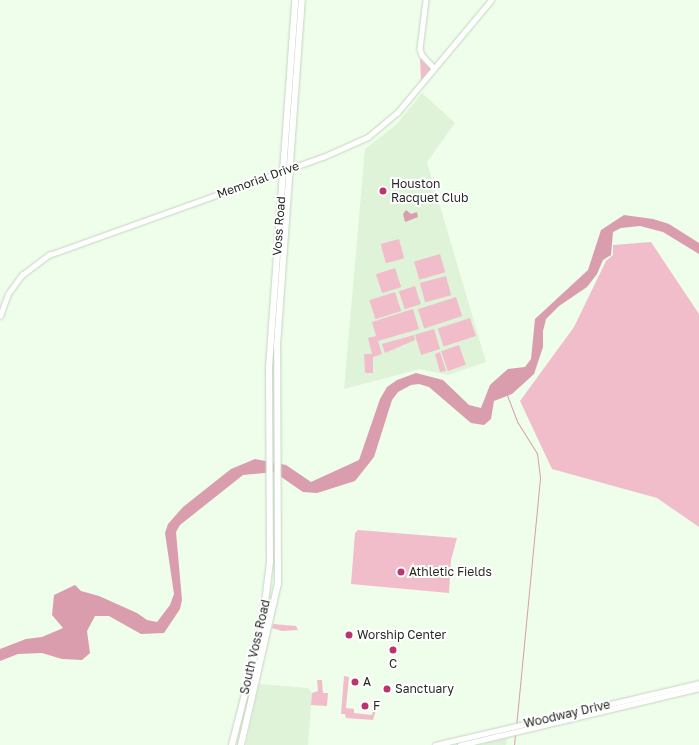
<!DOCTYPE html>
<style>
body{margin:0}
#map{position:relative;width:699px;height:745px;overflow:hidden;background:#eefeea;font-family:"Golos Text",sans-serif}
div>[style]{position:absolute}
.built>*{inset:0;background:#dff3d9}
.green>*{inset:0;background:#f1bdcb;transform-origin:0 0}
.water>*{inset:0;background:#d99dae}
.stream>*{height:1px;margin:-0.5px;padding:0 0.5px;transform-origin:0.5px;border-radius:0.5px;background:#d99dae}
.roads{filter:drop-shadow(0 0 1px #c5d4c1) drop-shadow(0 0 1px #c5d4c1)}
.tertiary>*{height:4.5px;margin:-2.25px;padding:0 2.25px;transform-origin:2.25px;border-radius:2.25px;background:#fff}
.secondary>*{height:5px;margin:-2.5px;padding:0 2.5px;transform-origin:2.5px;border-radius:2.5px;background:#fff}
.primary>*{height:5.5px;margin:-2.75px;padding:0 2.75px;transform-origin:2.75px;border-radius:2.75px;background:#fff}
.dots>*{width:11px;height:11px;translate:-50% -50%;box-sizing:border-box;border:2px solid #fff;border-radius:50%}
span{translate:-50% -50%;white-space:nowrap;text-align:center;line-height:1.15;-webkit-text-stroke:4px #fff;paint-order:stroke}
.street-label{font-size:12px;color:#262b24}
.poi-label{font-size:12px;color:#262b24}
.left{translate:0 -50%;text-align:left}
</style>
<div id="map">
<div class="built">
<i style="clip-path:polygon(422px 93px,455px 123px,427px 162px,486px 362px,448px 375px,420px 369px,344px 389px,365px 149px,396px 125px)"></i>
<i style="clip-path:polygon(259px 684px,308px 688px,312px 693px,308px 745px,246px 745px)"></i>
<i style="clip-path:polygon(507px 738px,506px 745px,477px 745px)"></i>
</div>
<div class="green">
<i style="clip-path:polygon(420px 58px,431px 69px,421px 81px)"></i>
<i style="left:399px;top:239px;width:20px;height:19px;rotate:75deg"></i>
<i style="clip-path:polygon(651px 242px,699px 314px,699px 527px,657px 498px,552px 469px,520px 401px,574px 327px,606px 261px,613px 255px,613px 245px)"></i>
<i style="left:440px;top:254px;width:19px;height:27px;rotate:74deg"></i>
<i style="left:395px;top:268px;width:20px;height:20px;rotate:72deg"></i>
<i style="left:446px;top:276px;width:20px;height:27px;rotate:75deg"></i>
<i style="left:415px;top:286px;width:19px;height:17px;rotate:72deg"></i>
<i style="left:395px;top:292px;width:20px;height:27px;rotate:72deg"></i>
<i style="left:456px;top:297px;width:20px;height:40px;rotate:72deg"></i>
<i style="clip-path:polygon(413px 309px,419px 329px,378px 341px,382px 354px,373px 357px,373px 373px,365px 373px,364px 354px,372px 354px,368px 338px,376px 336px,372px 322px)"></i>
<i style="left:470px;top:318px;width:19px;height:34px;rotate:72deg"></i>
<i style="left:434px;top:329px;width:21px;height:20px;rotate:73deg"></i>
<i style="clip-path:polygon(414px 335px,415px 340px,385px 353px,382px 344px)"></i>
<i style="left:459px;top:345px;width:21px;height:19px;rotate:71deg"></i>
<i style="clip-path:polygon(440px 352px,446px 371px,440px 372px,435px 354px)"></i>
<i style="clip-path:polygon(358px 530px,457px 538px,451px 560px,449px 593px,351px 584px,355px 533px)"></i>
<i style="clip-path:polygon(273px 624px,296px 626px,298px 630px,282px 631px,272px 628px)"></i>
<i style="clip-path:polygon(344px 676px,349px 677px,346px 708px,354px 709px,354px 713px,372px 715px,375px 703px,378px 703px,373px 720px,346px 718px,345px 714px,341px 714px)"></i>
<i style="clip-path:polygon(317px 680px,322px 680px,323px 693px,328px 693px,327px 706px,311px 705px,312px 693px,318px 691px)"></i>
</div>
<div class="water">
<i style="clip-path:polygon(406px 210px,411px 214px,417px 212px,418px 217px,405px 222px,403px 214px)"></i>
<i style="clip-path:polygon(624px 215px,653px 219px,669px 224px,699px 243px,699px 254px,663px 232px,640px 226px,621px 228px,613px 232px,611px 255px,603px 260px,597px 274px,587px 287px,559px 306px,546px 319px,543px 331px,543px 347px,534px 374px,512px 394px,494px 401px,491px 419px,484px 425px,471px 423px,429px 387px,419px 384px,411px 385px,398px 392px,392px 400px,374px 457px,355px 481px,317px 493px,303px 492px,274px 472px,243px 475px,180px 525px,176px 532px,182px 600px,180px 609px,164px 633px,141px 634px,109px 616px,95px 616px,87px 631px,90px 653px,82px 660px,62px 659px,42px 653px,18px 654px,0 661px,0 649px,26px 639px,42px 637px,63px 628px,52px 615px,54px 595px,75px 585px,81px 591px,99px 596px,137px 613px,147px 620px,157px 622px,170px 605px,174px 594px,165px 533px,168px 524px,183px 507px,231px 469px,255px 459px,286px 465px,311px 482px,359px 460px,380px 399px,387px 387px,397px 380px,416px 373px,443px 380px,469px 405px,481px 408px,490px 385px,501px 375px,508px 369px,525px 367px,531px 359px,535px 319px,588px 270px,601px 230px)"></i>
</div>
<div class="stream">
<i style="left:507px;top:395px;width:30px;rotate:69deg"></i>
<i style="left:518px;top:423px;width:36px;rotate:58deg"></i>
<i style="left:537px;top:453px;width:25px;rotate:83deg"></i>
<i style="left:540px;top:478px;width:248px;rotate:95.5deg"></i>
<i style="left:514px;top:745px;width:11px;rotate:-85deg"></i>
</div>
<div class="roads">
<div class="tertiary">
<i style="left:426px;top:0;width:49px;rotate:97deg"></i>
<i style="left:420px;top:49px;width:6px;rotate:72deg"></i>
<i style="left:422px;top:55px;width:18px;rotate:47deg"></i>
<i style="left:0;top:316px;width:23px;rotate:-70deg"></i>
<i style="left:8px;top:294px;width:24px;rotate:-54deg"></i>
<i style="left:22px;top:275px;width:34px;rotate:-37deg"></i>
<i style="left:49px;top:255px;width:291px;rotate:-19.7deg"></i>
<i style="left:323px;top:157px;width:49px;rotate:-24deg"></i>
<i style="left:368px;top:137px;width:38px;rotate:-40deg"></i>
<i style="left:397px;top:113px;width:147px;rotate:-50.2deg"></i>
</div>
<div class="secondary">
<i style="left:435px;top:745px;width:271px;rotate:-13.2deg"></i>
<i style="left:460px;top:745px;width:246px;rotate:-13.4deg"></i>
</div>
<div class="primary">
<i style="left:232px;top:745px;width:122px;rotate:-75.7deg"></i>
<i style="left:262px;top:627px;width:65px;rotate:-83deg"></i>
<i style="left:270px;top:562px;width:195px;rotate:-90.3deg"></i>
<i style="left:269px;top:367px;width:368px;rotate:-85.9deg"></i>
<i style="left:241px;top:745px;width:165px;rotate:-77.1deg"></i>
<i style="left:278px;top:584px;width:238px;rotate:-90.2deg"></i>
<i style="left:277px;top:346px;width:347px;rotate:-85.9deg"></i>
</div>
</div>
<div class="dots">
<i style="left:383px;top:191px;background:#bd336c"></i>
<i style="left:401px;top:572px;background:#bd336c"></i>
<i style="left:349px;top:635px;background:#bd336c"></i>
<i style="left:393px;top:650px;background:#bd336c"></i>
<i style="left:355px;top:682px;background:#bd336c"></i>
<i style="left:387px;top:689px;background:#bd336c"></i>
<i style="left:365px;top:706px;background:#bd336c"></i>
</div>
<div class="street-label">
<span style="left:258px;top:180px;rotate:-20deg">Memorial Drive</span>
<span style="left:279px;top:226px;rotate:-86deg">Voss Road</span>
<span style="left:255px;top:647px;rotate:-77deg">South Voss Road</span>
<span style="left:567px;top:714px;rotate:-13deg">Woodway Drive</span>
</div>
<div class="poi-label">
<span class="left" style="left:391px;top:191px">Houston<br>Racquet Club</span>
<span class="left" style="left:409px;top:572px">Athletic Fields</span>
<span class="left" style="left:357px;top:635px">Worship Center</span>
<span style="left:393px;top:664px">C</span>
<span class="left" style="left:363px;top:682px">A</span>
<span class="left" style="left:395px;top:689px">Sanctuary</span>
<span class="left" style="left:373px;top:706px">F</span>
</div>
</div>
